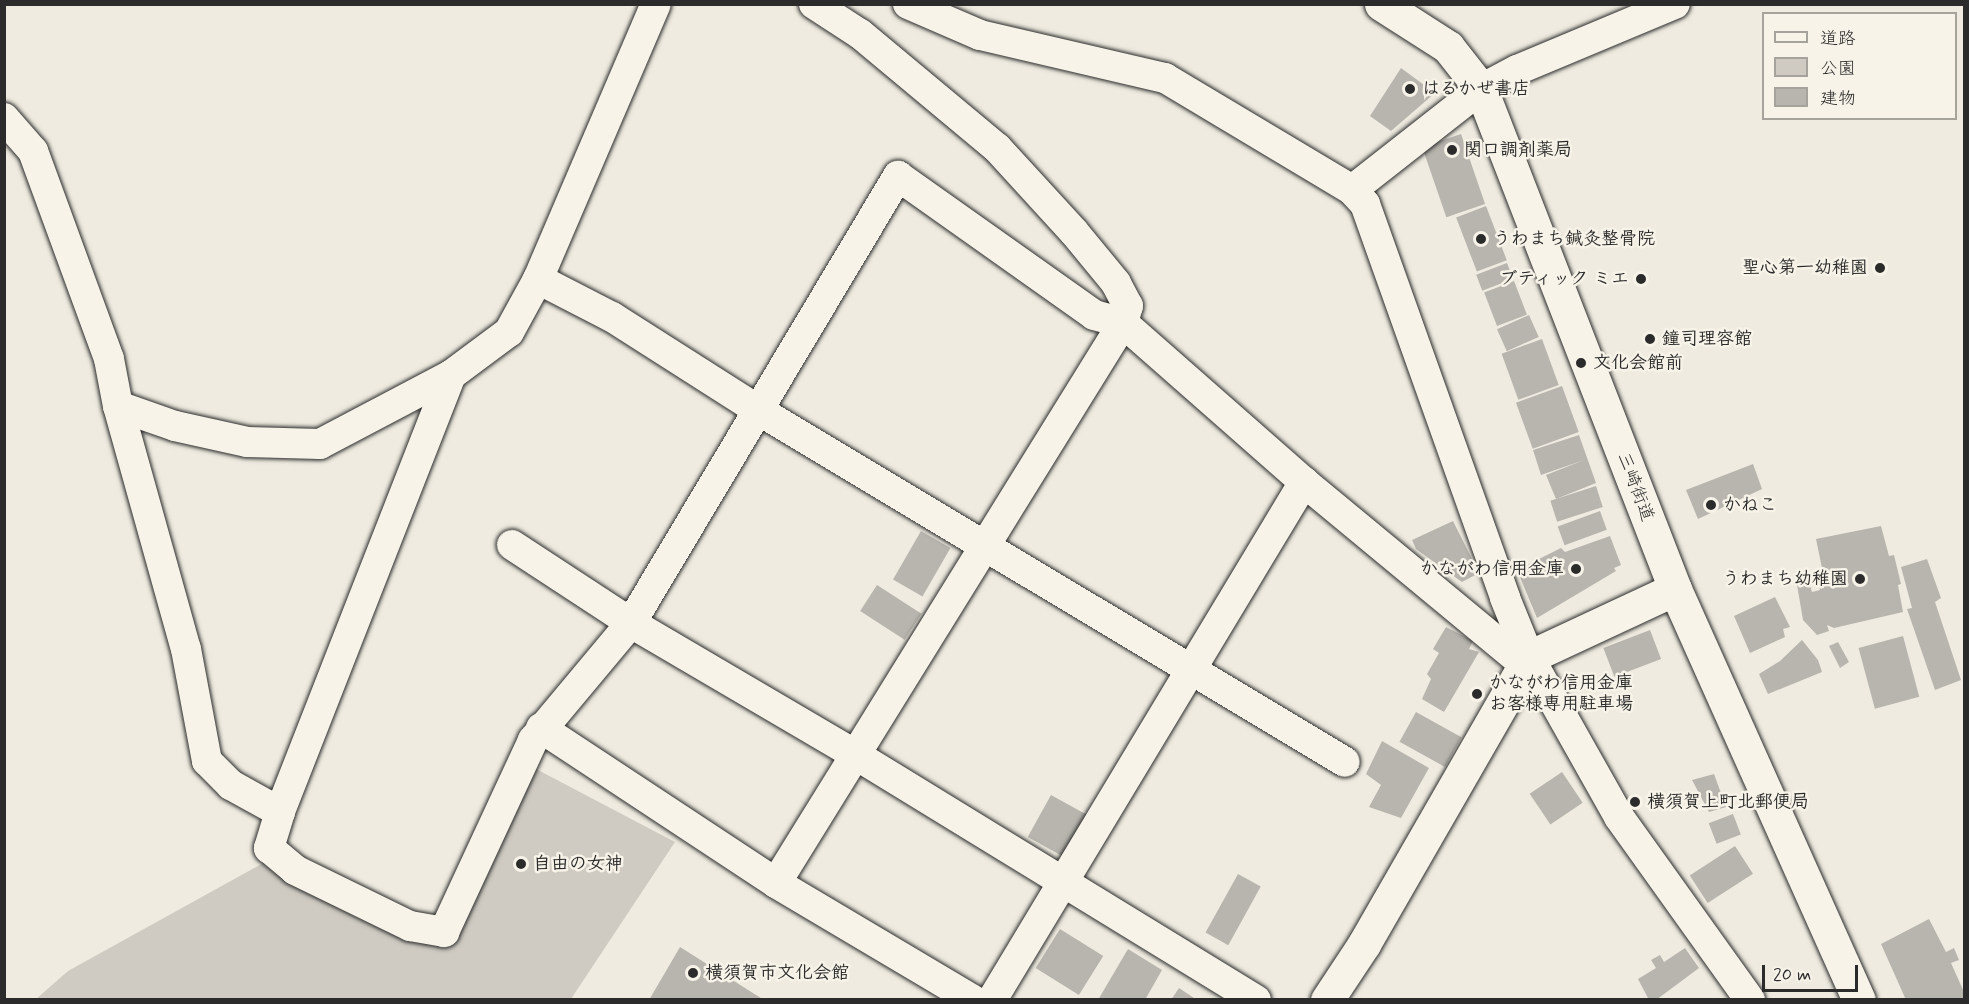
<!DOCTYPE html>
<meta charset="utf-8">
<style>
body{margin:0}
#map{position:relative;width:1969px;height:1004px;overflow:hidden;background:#efebe0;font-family:Mynerve,"Klee One",sans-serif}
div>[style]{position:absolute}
.green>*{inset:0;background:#cfcbc2}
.building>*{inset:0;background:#b8b5ae;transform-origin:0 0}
.roads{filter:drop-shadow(0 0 2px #2b2b2b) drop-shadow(0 0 2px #2b2b2b)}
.minor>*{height:30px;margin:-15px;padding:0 15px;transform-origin:15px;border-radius:15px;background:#f7f3e8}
.tertiary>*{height:33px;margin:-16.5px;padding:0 16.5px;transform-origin:16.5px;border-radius:16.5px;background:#f7f3e8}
.primary>*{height:33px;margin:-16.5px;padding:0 16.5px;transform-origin:16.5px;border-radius:16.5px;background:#f7f3e8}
.dots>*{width:16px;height:16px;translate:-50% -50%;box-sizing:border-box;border:3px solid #f7f3e8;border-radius:50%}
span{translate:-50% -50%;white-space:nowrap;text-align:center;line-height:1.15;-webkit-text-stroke:5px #f7f3e8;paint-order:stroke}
.poi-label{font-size:18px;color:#2b2b2b;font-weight:700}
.left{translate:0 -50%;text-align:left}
.right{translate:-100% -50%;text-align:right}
.street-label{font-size:18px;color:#2b2b2b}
.frame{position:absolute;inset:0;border:6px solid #2b2b2b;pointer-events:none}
.legend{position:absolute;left:1762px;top:12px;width:195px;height:108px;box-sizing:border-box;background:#f7f3e8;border:2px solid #a5a39c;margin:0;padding:8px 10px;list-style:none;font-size:18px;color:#2b2b2b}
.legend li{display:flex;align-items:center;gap:12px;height:30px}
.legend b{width:30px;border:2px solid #a5a39c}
.scale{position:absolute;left:1762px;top:965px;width:96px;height:27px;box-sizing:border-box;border:3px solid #2b2b2b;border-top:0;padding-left:8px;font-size:18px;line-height:21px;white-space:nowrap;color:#2b2b2b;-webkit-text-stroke:4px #f7f3e8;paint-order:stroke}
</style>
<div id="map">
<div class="green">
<i style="clip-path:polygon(519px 760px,675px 842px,571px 999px,35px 1000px,68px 971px,276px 856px,444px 932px)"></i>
</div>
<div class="building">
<i style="clip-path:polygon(1401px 68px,1435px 93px,1391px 131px,1370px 116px)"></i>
<i style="left:1461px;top:134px;width:74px;height:41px;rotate:71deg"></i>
<i style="left:1486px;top:206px;width:58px;height:32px;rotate:69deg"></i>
<i style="left:1507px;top:263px;width:17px;height:33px;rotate:69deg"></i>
<i style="left:1514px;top:281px;width:36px;height:32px;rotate:69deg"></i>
<i style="left:1529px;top:315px;width:24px;height:35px;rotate:66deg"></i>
<i style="left:1542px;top:339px;width:49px;height:43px;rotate:70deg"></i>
<i style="left:1562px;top:386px;width:49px;height:49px;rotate:70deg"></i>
<i style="clip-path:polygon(1579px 435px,1596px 483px,1556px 499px,1546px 475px,1584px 460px,1541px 475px,1533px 450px)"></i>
<i style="clip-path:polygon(1753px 464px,1762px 489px,1698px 519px,1686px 490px)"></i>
<i style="left:1596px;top:486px;width:22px;height:48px;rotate:72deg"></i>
<i style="left:1600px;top:511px;width:20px;height:45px;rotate:70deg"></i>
<i style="clip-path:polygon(1453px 521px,1479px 573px,1462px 582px,1416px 549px,1412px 540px)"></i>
<i style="clip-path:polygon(1881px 526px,1889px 556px,1894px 555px,1901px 584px,1898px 585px,1903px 612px,1834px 628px,1827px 625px,1829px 631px,1817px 635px,1803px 620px,1795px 573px,1806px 572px,1812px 592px,1820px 590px,1817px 574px,1823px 573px,1816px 539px)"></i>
<i style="left:921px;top:531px;width:34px;height:56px;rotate:30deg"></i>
<i style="clip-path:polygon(1610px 536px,1621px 565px,1614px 568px,1616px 571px,1537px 618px,1517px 570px,1561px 548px,1565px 552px)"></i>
<i style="clip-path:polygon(1927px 559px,1941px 598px,1935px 602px,1961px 680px,1935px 690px,1907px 609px,1912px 608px,1901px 567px)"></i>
<i style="left:877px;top:585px;width:53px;height:31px;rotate:33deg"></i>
<i style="clip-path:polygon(1775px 597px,1790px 627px,1783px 629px,1785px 637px,1750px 653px,1734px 616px)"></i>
<i style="clip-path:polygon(1446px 627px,1473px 641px,1469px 649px,1479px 652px,1444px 712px,1422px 699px,1431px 679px,1427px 674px,1439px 653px,1433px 649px)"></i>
<i style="left:1650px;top:630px;width:31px;height:50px;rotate:69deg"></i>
<i style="left:1903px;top:636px;width:63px;height:46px;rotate:75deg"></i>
<i style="clip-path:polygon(1802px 640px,1818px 660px,1822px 672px,1768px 694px,1759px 674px,1780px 661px)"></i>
<i style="clip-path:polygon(1838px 642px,1849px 662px,1840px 668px,1829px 646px)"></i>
<i style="left:1416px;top:712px;width:52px;height:34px;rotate:29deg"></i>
<i style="clip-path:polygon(1382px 741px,1429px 768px,1401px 818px,1369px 807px,1381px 785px,1366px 774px)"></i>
<i style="left:1562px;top:772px;width:37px;height:39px;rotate:56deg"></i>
<i style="clip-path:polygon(1714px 774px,1726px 807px,1709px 812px,1692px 780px)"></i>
<i style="left:1051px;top:795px;width:43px;height:48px;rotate:29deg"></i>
<i style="left:1733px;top:814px;width:22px;height:26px;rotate:69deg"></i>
<i style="left:1735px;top:846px;width:33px;height:54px;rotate:57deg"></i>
<i style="left:1238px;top:874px;width:26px;height:67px;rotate:29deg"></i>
<i style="clip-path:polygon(1929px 919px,1946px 952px,1954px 948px,1959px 960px,1951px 963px,1964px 992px,1964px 1000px,1906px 1000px,1881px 944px)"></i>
<i style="left:1060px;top:929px;width:51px;height:46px;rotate:32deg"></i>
<i style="clip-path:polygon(680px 947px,764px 1000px,649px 1000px)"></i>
<i style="clip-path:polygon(1685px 948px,1699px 968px,1656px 1000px,1649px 1000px,1638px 979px,1656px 968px,1651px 960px,1660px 955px,1664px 962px)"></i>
<i style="clip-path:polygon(1128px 949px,1162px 970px,1145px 1000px,1098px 1000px)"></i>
<i style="clip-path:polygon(1179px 988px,1197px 1000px,1171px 1000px)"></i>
</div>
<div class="roads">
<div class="minor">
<i style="left:908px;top:4px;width:78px;rotate:23.3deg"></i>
<i style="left:980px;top:35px;width:190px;rotate:13.1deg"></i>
<i style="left:1165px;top:78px;width:218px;rotate:30.9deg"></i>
<i style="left:1352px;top:190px;width:19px;rotate:47deg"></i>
<i style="left:1365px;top:204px;width:418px;rotate:70.4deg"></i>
<i style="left:1505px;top:598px;width:64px;rotate:67.9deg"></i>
<i style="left:1529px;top:657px;width:184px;rotate:60.6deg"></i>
<i style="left:1619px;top:817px;width:225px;rotate:54.4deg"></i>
<i style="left:4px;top:118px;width:44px;rotate:48.7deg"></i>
<i style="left:33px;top:151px;width:221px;rotate:69.9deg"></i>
<i style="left:109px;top:359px;width:48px;rotate:79.2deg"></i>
<i style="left:118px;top:406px;width:252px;rotate:74.4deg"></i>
<i style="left:186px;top:649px;width:114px;rotate:79.4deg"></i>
<i style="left:207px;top:761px;width:34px;rotate:45deg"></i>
<i style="left:231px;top:785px;width:56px;rotate:28.9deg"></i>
<i style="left:1352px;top:190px;width:164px;rotate:-38.1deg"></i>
<i style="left:1481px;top:89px;width:41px;rotate:-27.8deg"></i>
<i style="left:1517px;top:70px;width:171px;rotate:-22.7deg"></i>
<i style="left:538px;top:279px;width:83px;rotate:27.2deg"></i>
<i style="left:612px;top:317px;width:173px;rotate:32.5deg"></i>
<i style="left:758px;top:410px;width:684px;rotate:30.95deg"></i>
<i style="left:451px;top:375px;width:469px;rotate:111.4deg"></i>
<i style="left:280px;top:812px;width:38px;rotate:107deg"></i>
<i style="left:269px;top:848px;width:34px;rotate:40deg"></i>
<i style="left:295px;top:870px;width:128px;rotate:26deg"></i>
<i style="left:410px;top:926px;width:35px;rotate:10deg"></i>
<i style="left:444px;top:932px;width:212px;rotate:-65.1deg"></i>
<i style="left:533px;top:740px;width:153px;rotate:-50.1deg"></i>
<i style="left:631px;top:623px;width:521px;rotate:-59.15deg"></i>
<i style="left:898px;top:176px;width:240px;rotate:35.3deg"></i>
<i style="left:1094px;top:315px;width:30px;rotate:15deg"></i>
<i style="left:1123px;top:323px;width:241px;rotate:41.3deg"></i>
<i style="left:1304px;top:482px;width:286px;rotate:39.6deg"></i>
<i style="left:118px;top:406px;width:60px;rotate:19.3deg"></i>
<i style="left:175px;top:426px;width:74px;rotate:12.5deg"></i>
<i style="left:247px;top:442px;width:73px;rotate:1.6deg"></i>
<i style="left:320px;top:444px;width:148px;rotate:-27.8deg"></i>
<i style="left:451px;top:375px;width:72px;rotate:-36.6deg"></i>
<i style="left:509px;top:332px;width:60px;rotate:-61.3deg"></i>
<i style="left:538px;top:279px;width:299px;rotate:-66.8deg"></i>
<i style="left:512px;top:545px;width:142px;rotate:33.2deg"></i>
<i style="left:631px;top:623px;width:261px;rotate:30.4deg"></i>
<i style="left:856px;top:755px;width:469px;rotate:31.5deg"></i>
<i style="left:541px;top:728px;width:282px;rotate:33.4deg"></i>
<i style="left:776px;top:883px;width:229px;rotate:30.7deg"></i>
<i style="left:776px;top:883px;width:659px;rotate:-58.22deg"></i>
<i style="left:1123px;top:323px;width:18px;rotate:-74deg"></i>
<i style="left:1128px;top:306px;width:26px;rotate:-118deg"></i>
<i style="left:1116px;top:283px;width:66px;rotate:-129.5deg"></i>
<i style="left:1074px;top:232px;width:114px;rotate:-132.5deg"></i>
<i style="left:997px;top:148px;width:178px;rotate:-140.2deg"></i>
<i style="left:860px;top:34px;width:55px;rotate:-146.9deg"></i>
<i style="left:992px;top:1000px;width:605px;rotate:-58.94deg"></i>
</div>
<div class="tertiary">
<i style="left:1327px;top:1000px;width:67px;rotate:-56.5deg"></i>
<i style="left:1364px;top:944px;width:331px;rotate:-60.1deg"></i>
<i style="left:1529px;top:657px;width:161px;rotate:-25deg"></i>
</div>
<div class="primary">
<i style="left:1381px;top:4px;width:80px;rotate:32.7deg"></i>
<i style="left:1448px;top:47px;width:53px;rotate:51.8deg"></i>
<i style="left:1481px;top:89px;width:536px;rotate:68.79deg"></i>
<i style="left:1675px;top:589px;width:450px;rotate:65.9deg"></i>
</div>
</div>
<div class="dots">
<i style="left:1410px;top:89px;background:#2b2b2b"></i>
<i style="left:1452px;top:150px;background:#2b2b2b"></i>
<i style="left:1481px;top:239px;background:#2b2b2b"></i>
<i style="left:1880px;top:268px;background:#2b2b2b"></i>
<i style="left:1641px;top:279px;background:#2b2b2b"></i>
<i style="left:1650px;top:339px;background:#2b2b2b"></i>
<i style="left:1581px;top:363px;background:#2b2b2b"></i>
<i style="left:1711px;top:505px;background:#2b2b2b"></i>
<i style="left:1576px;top:569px;background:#2b2b2b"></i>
<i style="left:1860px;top:579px;background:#2b2b2b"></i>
<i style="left:1477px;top:694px;background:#2b2b2b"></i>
<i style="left:1635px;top:802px;background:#2b2b2b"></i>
<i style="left:521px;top:864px;background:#2b2b2b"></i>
<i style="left:693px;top:973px;background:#2b2b2b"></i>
</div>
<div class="poi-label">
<span class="left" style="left:1422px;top:89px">はるかぜ書店</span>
<span class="left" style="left:1464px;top:150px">関口調剤薬局</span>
<span class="left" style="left:1493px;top:239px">うわまち鍼灸整骨院</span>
<span class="right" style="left:1868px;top:268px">聖心第一幼稚園</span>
<span class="right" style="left:1629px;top:279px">ブティック ミエ</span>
<span class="left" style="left:1662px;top:339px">鐘司理容館</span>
<span class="left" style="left:1593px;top:363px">文化会館前</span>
<span class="left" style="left:1723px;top:505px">かねこ</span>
<span class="right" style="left:1564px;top:569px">かながわ信用金庫</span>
<span class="right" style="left:1848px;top:579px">うわまち幼稚園</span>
<span class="left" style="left:1489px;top:694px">かながわ信用金庫<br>お客様専用駐車場</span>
<span class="left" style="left:1647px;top:802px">横須賀上町北郵便局</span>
<span class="left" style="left:533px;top:864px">自由の女神</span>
<span class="left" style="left:705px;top:973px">横須賀市文化会館</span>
</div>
<div class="street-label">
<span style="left:1635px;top:487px;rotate:69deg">三崎街道</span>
</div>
<div class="frame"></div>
<ul class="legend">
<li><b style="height:8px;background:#f7f3e8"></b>道路</li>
<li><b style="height:16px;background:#cfcbc2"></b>公園</li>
<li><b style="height:16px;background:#b8b5ae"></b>建物</li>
</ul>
<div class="scale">20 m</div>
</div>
